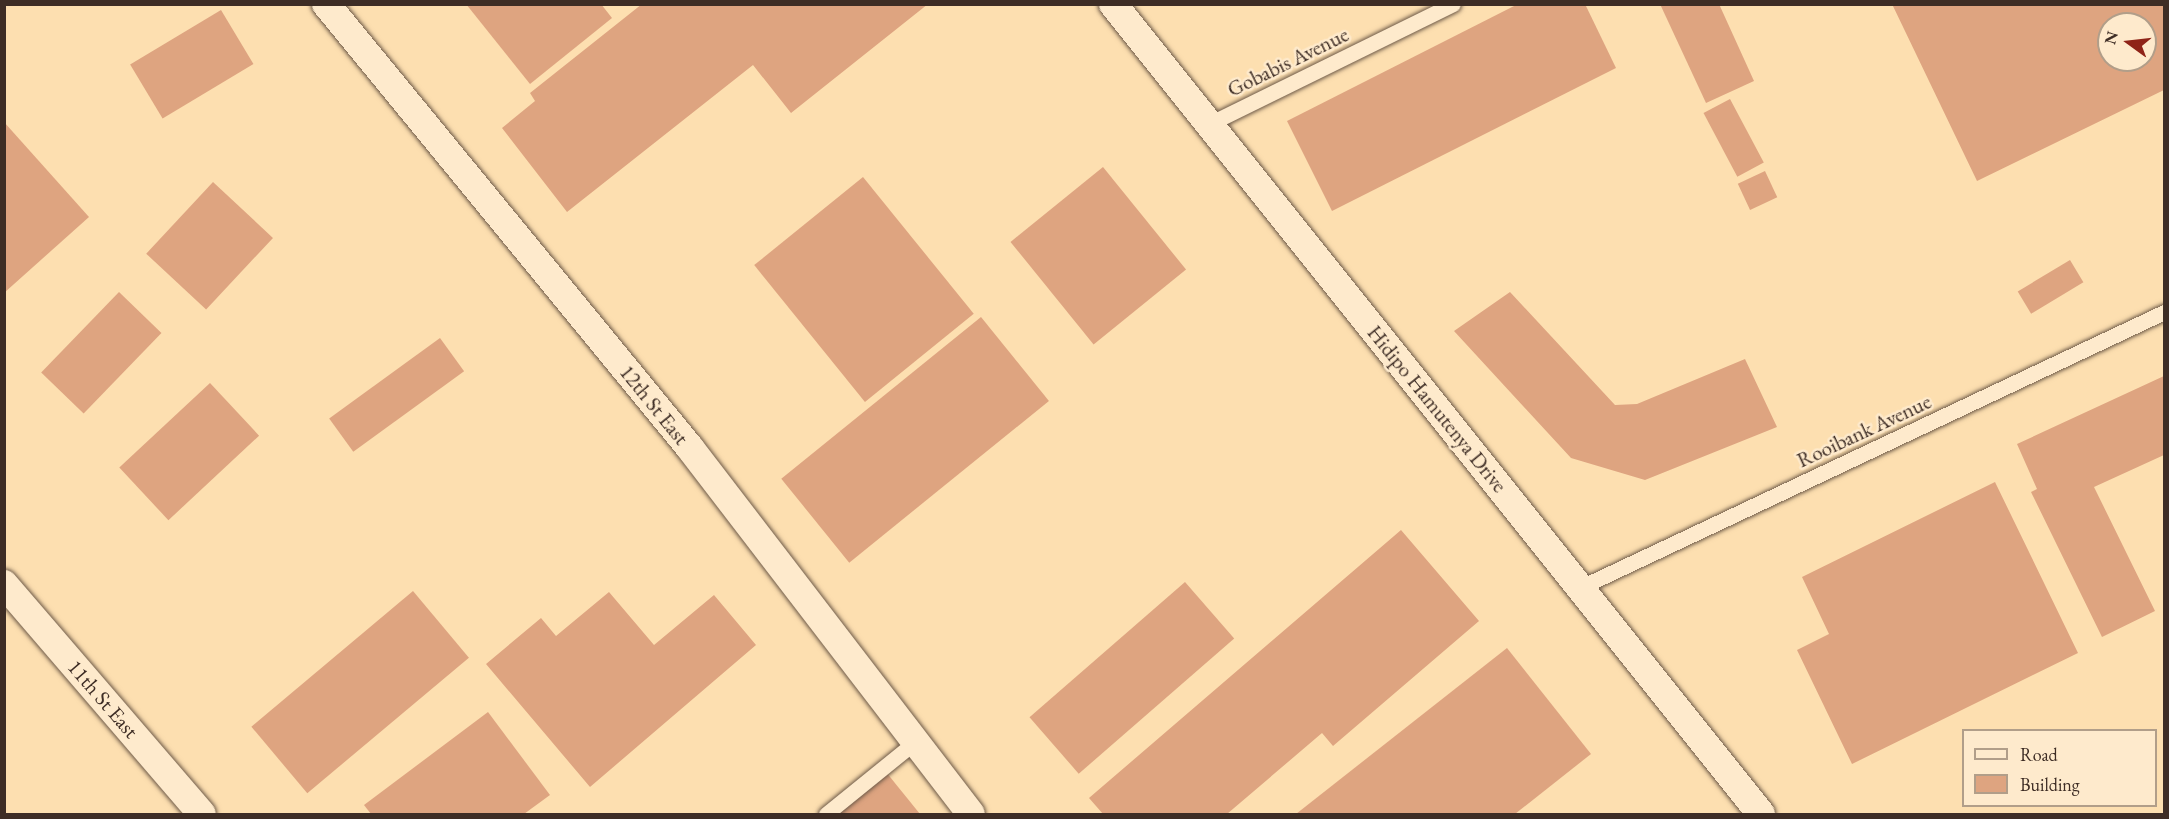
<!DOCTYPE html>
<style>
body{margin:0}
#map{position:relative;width:2169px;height:819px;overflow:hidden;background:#fddfb0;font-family:"EB Garamond",serif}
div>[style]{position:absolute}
.building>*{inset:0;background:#dea480;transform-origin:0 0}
.roads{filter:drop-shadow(0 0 2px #6e5a48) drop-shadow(0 0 2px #6e5a48)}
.service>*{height:15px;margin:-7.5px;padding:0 7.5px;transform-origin:7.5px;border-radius:7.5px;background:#feeacc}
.minor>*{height:28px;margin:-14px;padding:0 14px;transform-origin:14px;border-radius:14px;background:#feeacc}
span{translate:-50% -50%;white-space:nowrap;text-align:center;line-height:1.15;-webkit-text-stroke:5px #feeacc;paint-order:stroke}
.street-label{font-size:21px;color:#3e2d25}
.frame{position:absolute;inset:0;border:6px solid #3e2d25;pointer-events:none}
.legend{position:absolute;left:1962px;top:729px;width:195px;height:78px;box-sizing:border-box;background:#feeacc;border:2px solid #b19e89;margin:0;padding:8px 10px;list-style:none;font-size:18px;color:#3e2d25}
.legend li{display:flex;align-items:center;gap:12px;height:30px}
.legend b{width:30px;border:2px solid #b19e89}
.north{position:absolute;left:2097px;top:12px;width:60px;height:60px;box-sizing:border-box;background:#feeacc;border:2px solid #b19e89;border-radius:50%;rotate:285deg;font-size:16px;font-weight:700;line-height:24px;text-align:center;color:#3e2d25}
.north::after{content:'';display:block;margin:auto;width:21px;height:27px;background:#8f2418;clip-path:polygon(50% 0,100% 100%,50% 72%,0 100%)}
</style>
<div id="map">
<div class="building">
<i style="clip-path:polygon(466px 4px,601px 4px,612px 18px,530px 84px)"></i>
<i style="clip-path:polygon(642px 4px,928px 4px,791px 113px,753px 65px,567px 212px,502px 128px,535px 101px,530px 93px)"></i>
<i style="clip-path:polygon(1518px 4px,1585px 4px,1616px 68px,1332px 211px,1287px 121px)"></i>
<i style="clip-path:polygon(1660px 4px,1719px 4px,1754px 81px,1706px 103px)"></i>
<i style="clip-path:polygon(evenodd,1892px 4px,2164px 4px,2164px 90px,1977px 181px,1892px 4px,2109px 24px,2145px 24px,2145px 60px,2109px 60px,2109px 24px)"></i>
<i style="left:221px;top:10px;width:63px;height:106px;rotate:59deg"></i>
<i style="left:1730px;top:99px;width:72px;height:30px;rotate:62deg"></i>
<i style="clip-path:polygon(4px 122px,89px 217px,4px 293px)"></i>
<i style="left:1103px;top:167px;width:132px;height:119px;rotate:51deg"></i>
<i style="left:1765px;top:171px;width:29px;height:30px;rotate:65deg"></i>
<i style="left:863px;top:177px;width:176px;height:140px;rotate:51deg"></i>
<i style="left:213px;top:182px;width:82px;height:98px;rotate:43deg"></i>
<i style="left:2070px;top:260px;width:26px;height:61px;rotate:59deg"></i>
<i style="left:119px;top:292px;width:59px;height:112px;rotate:44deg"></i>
<i style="clip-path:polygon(1510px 292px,1615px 405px,1637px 404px,1745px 359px,1777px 427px,1645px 480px,1571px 458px,1454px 331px)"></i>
<i style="left:981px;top:317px;width:108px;height:257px;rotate:51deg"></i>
<i style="left:440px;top:338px;width:41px;height:137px;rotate:54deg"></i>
<i style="clip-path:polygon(2164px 376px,2164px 455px,2094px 487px,2155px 611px,2102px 637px,2031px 492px,2037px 489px,2017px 444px)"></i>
<i style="left:210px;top:383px;width:72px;height:124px;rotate:47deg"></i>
<i style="clip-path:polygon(1995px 482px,2078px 653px,1852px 764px,1797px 650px,1829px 634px,1802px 577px)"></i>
<i style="clip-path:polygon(1401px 530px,1479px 621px,1333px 746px,1322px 733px,1227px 814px,1103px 814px,1089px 798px)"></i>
<i style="left:1185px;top:582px;width:75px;height:206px;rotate:49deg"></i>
<i style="left:413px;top:591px;width:87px;height:211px;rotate:50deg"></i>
<i style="clip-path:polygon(609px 592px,654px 645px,714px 595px,756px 645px,590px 787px,486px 664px,541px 618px,556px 636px)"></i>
<i style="clip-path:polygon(1507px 648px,1591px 754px,1515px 814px,1296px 814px)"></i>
<i style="clip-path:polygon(488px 712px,550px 795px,524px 814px,371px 814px,364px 805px)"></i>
<i style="clip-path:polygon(886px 772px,920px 814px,834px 814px)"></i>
</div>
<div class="roads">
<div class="service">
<i style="left:1207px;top:125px;width:274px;rotate:-26.2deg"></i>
<i style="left:1581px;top:587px;width:645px;rotate:-25.25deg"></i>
<i style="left:826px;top:814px;width:114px;rotate:-39deg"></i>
</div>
<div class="minor">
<i style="left:326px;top:4px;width:574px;rotate:50.65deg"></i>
<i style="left:690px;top:448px;width:461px;rotate:52.5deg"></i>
<i style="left:1113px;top:4px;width:1037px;rotate:51.34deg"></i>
<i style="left:4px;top:584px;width:303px;rotate:49.3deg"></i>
</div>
</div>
<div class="street-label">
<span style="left:1288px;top:62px;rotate:-26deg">Gobabis Avenue</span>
<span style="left:654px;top:405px;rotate:51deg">12th St East</span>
<span style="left:1437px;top:409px;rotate:51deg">Hidipo Hamutenya Drive</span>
<span style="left:1864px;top:431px;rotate:-25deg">Rooibank Avenue</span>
<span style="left:103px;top:699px;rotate:49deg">11th St East</span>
</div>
<div class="frame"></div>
<ul class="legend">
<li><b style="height:8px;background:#feeacc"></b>Road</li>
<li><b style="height:16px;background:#dea480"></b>Building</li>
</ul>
<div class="north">N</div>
</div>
